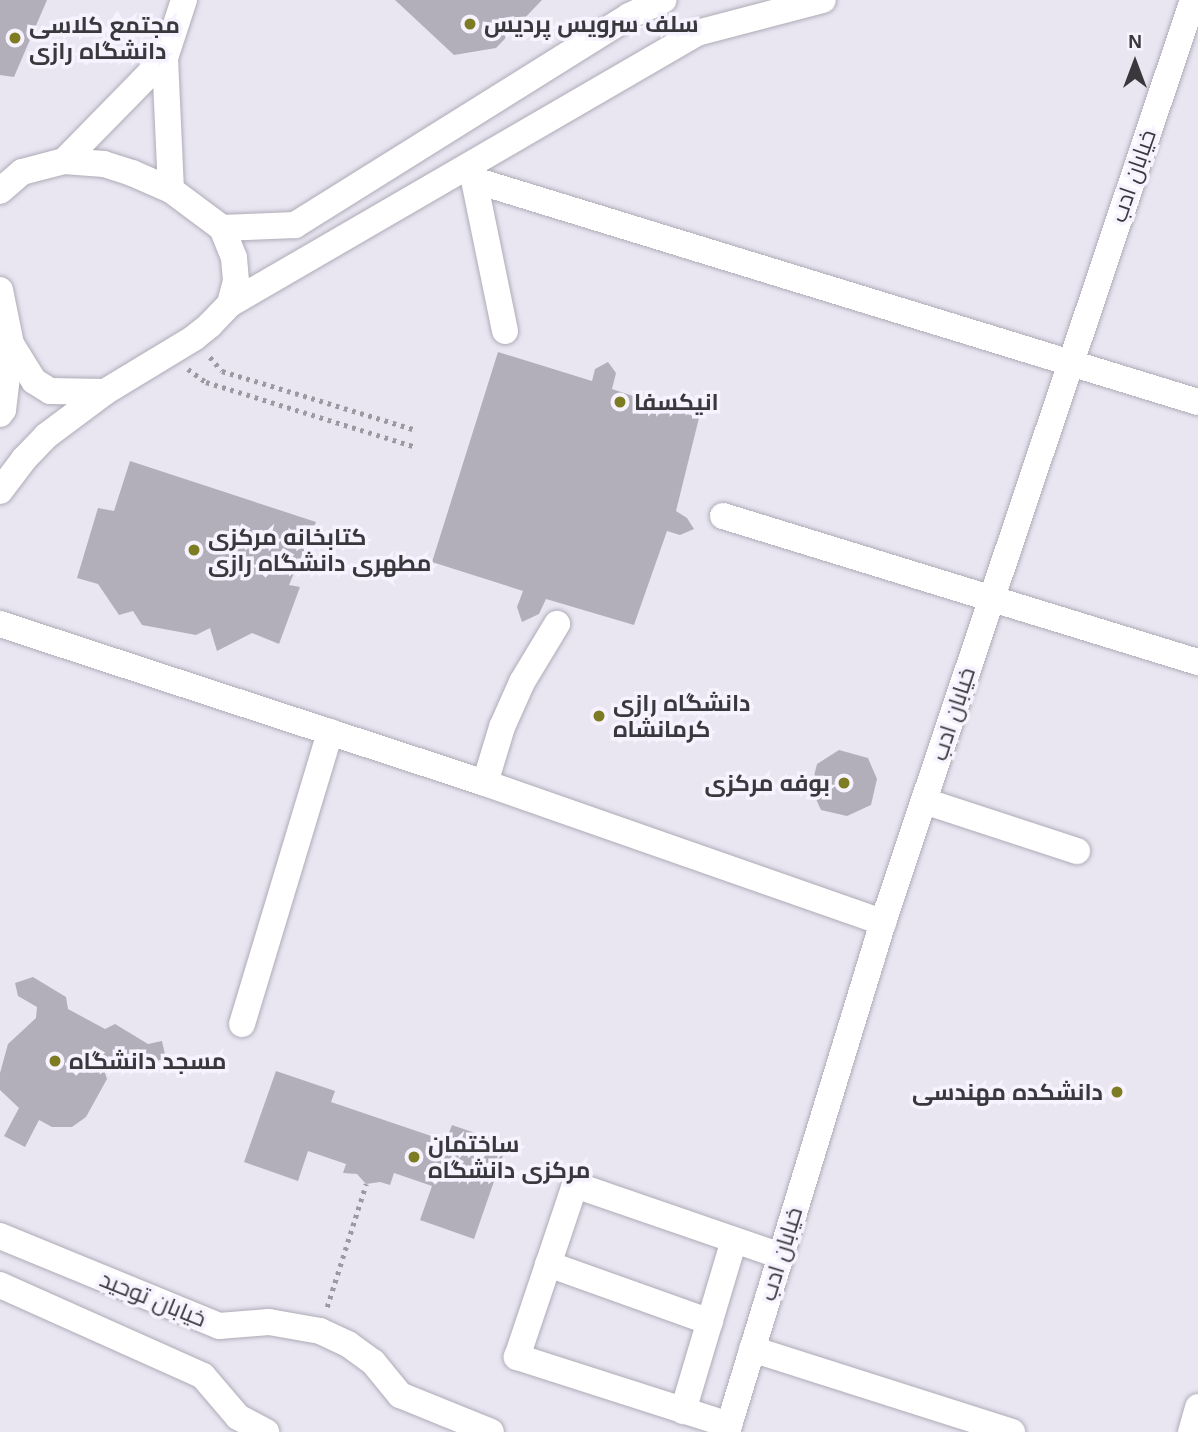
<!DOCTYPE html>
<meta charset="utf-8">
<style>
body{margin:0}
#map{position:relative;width:1198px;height:1432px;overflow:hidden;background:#e9e6f2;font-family:Helvetica,Cairo,sans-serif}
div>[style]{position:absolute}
.building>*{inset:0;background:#b2afba}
.path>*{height:4.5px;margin-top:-2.25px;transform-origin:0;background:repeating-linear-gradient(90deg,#9b99a2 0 3.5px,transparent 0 8.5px)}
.roads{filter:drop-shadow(0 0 2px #aeabb6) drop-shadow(0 0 2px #aeabb6)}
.minor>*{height:26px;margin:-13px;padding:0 13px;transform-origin:13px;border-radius:13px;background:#fff}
.dots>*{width:19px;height:19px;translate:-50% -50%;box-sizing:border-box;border:4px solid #f6f3ff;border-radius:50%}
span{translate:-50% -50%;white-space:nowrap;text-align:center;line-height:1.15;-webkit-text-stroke:7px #f6f3ff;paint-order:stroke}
.poi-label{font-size:23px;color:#39383d;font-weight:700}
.left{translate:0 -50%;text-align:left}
.right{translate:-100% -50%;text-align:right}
.street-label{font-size:23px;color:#39383d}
.north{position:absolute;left:1100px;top:28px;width:70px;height:70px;-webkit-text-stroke:5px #f6f3ff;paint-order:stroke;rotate:0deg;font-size:19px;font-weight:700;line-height:28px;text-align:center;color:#39383d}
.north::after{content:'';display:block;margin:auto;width:24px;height:32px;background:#39383d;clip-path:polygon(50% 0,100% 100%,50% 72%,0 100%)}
</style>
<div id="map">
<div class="building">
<i style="clip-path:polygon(0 0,47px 0,14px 77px,0 75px)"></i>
<i style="clip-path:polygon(395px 0,542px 0,496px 48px,454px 55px)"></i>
<i style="clip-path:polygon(498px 352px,592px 381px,595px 369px,608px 362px,616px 373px,612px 389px,699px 418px,676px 511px,687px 518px,694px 529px,680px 535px,667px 531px,634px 625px,546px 599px,539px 614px,522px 622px,517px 607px,523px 591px,432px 562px)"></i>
<i style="clip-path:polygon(130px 461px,316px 522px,289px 585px,300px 587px,279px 644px,252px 633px,217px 651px,210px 628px,196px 635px,142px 625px,133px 611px,119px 615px,98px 584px,77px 578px,98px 508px,114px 511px)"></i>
<i style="clip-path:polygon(839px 750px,868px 758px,877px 779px,871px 805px,847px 816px,821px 810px,811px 788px,817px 764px)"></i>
<i style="clip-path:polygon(33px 977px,66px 997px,68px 1009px,105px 1029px,115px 1024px,148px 1044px,162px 1041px,166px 1059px,139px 1064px,122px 1054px,111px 1057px,103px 1067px,107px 1079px,86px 1117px,72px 1127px,52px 1127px,39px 1120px,25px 1147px,4px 1136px,19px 1108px,0 1090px,0 1073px,8px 1044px,36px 1018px,37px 1007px,18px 996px,15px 983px)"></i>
<i style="clip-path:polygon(276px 1071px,335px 1091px,331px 1102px,446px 1141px,452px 1125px,507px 1144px,474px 1239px,420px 1220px,432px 1186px,394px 1173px,390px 1185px,380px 1182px,366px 1184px,357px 1174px,343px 1173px,346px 1164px,308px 1151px,298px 1181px,244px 1162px)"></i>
</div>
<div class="path">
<i style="left:210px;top:357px;width:18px;rotate:49deg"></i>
<i style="left:222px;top:371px;width:203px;rotate:16.9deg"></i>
<i style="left:188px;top:369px;width:22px;rotate:36deg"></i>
<i style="left:206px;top:382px;width:217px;rotate:17.2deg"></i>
<i style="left:327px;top:1307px;width:129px;rotate:-72.4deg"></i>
</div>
<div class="roads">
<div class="minor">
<i style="left:64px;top:161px;width:144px;rotate:-45.6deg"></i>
<i style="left:171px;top:190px;width:132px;rotate:-92.6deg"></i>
<i style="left:165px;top:58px;width:61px;rotate:-71.9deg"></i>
<i style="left:0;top:191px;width:29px;rotate:-41deg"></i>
<i style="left:22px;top:172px;width:43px;rotate:-14.7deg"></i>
<i style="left:64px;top:161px;width:40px;rotate:4.3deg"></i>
<i style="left:104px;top:164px;width:29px;rotate:18deg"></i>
<i style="left:132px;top:173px;width:43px;rotate:23.6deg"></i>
<i style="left:171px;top:190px;width:64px;rotate:36.7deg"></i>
<i style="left:222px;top:228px;width:32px;rotate:68deg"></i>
<i style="left:234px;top:258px;width:23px;rotate:85deg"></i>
<i style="left:236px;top:281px;width:24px;rotate:105deg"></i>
<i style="left:230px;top:304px;width:29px;rotate:134deg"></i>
<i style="left:210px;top:325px;width:21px;rotate:141deg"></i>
<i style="left:194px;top:338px;width:104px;rotate:148.8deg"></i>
<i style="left:105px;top:392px;width:55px;rotate:-179deg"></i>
<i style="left:50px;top:391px;width:19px;rotate:-148deg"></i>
<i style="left:34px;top:381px;width:44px;rotate:-121.9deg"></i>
<i style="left:222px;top:228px;width:73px;rotate:-2.4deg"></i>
<i style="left:295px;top:225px;width:394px;rotate:-32deg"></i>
<i style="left:629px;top:16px;width:38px;rotate:-25deg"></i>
<i style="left:0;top:290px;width:55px;rotate:78.5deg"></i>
<i style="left:11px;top:344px;width:66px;rotate:96.9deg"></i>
<i style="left:3px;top:410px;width:5px;rotate:127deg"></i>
<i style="left:230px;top:304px;width:540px;rotate:-30.13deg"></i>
<i style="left:697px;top:33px;width:130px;rotate:-14.7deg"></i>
<i style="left:505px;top:331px;width:154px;rotate:-101.6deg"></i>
<i style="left:474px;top:180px;width:757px;rotate:17.05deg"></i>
<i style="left:0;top:491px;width:40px;rotate:-53deg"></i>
<i style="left:24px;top:459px;width:32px;rotate:-46deg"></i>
<i style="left:46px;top:436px;width:74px;rotate:-36.7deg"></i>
<i style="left:723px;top:516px;width:497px;rotate:17.1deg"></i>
<i style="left:0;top:624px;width:510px;rotate:18.15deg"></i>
<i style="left:485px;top:783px;width:422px;rotate:19.3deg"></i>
<i style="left:485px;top:783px;width:59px;rotate:-73.1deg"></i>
<i style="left:502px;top:727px;width:49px;rotate:-66deg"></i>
<i style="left:522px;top:682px;width:68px;rotate:-58.9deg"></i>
<i style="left:924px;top:801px;width:161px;rotate:18.1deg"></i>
<i style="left:242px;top:1024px;width:305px;rotate:-73.2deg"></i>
<i style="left:0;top:1236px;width:237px;rotate:22.3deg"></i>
<i style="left:219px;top:1326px;width:50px;rotate:-4.6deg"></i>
<i style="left:269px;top:1322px;width:52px;rotate:10deg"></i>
<i style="left:320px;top:1331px;width:31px;rotate:25deg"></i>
<i style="left:348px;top:1344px;width:31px;rotate:36deg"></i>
<i style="left:373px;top:1362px;width:43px;rotate:50.7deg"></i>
<i style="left:400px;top:1395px;width:98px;rotate:22.1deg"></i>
<i style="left:548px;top:1264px;width:172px;rotate:19.7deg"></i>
<i style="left:0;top:1285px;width:222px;rotate:24.1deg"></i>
<i style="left:203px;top:1376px;width:54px;rotate:49.5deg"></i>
<i style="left:238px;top:1417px;width:32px;rotate:28deg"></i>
<i style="left:752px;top:1349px;width:273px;rotate:17.7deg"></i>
<i style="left:683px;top:1411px;width:178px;rotate:-73.4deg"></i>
<i style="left:729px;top:1425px;width:223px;rotate:-162.2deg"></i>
<i style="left:517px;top:1357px;width:182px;rotate:-71.4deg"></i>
<i style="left:575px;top:1185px;width:218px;rotate:19deg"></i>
<i style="left:727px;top:1432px;width:533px;rotate:-72.99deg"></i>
<i style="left:883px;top:922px;width:973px;rotate:-71.42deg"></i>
<i style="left:1191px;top:1432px;width:26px;rotate:-74deg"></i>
</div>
</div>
<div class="dots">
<i style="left:470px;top:24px;background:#7e7c23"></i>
<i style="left:15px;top:38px;background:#7e7c23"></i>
<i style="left:620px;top:402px;background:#7e7c23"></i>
<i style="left:194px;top:550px;background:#7e7c23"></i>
<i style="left:599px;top:716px;background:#7e7c23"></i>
<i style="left:844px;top:783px;background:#7e7c23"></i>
<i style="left:55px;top:1061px;background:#7e7c23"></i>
<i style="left:1117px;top:1092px;background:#7e7c23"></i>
<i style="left:414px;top:1157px;background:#7e7c23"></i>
</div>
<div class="poi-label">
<span class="left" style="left:484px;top:24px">سلف سرویس پردیس</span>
<span class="left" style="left:29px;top:38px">مجتمع کلاسی<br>دانشگاه رازی</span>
<span class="left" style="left:634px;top:402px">انیکسفا</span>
<span class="left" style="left:208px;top:550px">کتابخانه مرکزی<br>مطهری دانشگاه رازی</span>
<span class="left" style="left:613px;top:716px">دانشگاه رازی<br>کرمانشاه</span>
<span class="right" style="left:830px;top:783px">بوفه مرکزی</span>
<span class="left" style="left:69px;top:1061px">مسجد دانشگاه</span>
<span class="right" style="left:1103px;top:1092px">دانشکده مهندسی</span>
<span class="left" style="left:428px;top:1157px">ساختمان<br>مرکزی دانشگاه</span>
</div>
<div class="street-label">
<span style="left:1133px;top:176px;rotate:-71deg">خیابان ادب</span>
<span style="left:953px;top:714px;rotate:-72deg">خیابان ادب</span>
<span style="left:781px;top:1254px;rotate:-73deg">خیابان ادب</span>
<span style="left:153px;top:1299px;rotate:22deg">خیابان توحید</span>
</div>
<div class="north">N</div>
</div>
